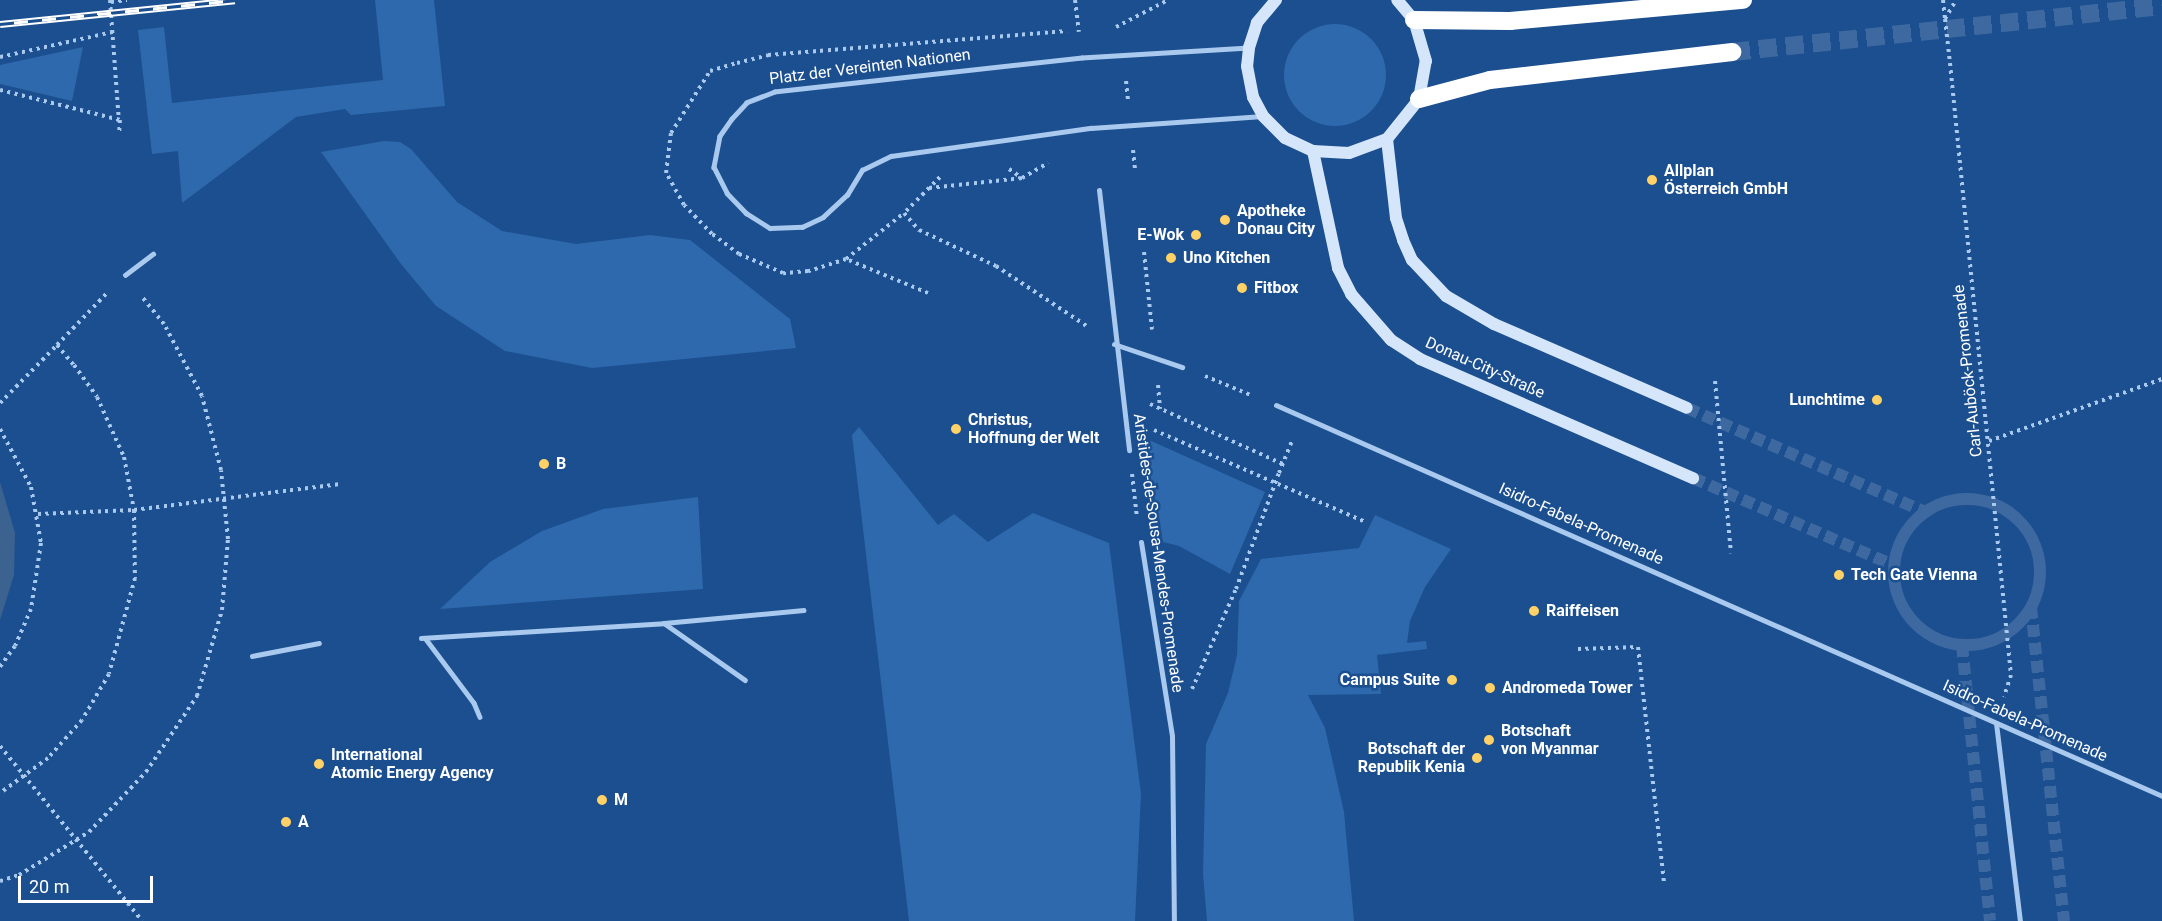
<!DOCTYPE html>
<meta charset="utf-8">
<style>
body{margin:0}
#map{position:relative;width:2162px;height:921px;overflow:hidden;background:#1b4f8f;font-family:Roboto,sans-serif}
div>[style]{position:absolute}
.green>*{inset:0;background:#2e69ad}
.round{border-radius:50%}
.water>*{inset:0;background:#3c6290}
.secondary-tunnel>*{height:12px;margin-top:-6px;transform-origin:0;background:repeating-linear-gradient(90deg,#3d69a0 0 12px,transparent 0 18px)}
.secondary-tunnel>.ring{margin:-6px;padding:0;box-sizing:content-box;background:none;border:12px solid #3d69a0;border-radius:50%}
.motorway-tunnel>*{height:18px;margin-top:-9px;transform-origin:0;background:repeating-linear-gradient(90deg,#3d69a0 0 18px,transparent 0 27px)}
.path>*{height:4px;margin-top:-2px;transform-origin:0;background:repeating-linear-gradient(90deg,#a9c9ee 0 3px,transparent 0 7.5px)}
.service>*{height:4.5px;margin:-2.25px;padding:0 2.25px;transform-origin:2.25px;border-radius:2.25px;background:#a9c9ee}
.pedestrian>*{height:5px;margin:-2.5px;padding:0 2.5px;transform-origin:2.5px;border-radius:2.5px;background:#a9c9ee}
.secondary>*{height:12px;margin:-6px;padding:0 6px;transform-origin:6px;border-radius:6px;background:#d6e6fa}
.motorway>*{height:18px;margin:-9px;padding:0 9px;transform-origin:9px;border-radius:9px;background:#fff}
.rail>*{height:7px;margin-top:-3.5px;transform-origin:0;background:repeating-linear-gradient(90deg,#1b4f8f 0 14px,#fff 0 28px);box-sizing:border-box;border-block:2px solid #fff}
.path-bridge>*{height:4px;margin-top:-2px;transform-origin:0;background:repeating-linear-gradient(90deg,#a9c9ee 0 3px,transparent 0 7.5px)}
.dots>*{width:16px;height:16px;translate:-50% -50%;box-sizing:border-box;border:3px solid #1b4f8f;border-radius:50%}
span{translate:-50% -50%;white-space:nowrap;text-align:center;line-height:1.15;-webkit-text-stroke:5px #1b4f8f;paint-order:stroke}
.street-label{font-size:16px;color:#fff}
.poi-label{font-size:16px;color:#fff;font-weight:700}
.left{translate:0 -50%;text-align:left}
.right{translate:-100% -50%;text-align:right}
.scale{position:absolute;left:18px;top:876px;width:135px;height:27px;box-sizing:border-box;border:3px solid #fff;border-top:0;padding-left:8px;font-size:18px;line-height:21px;white-space:nowrap;color:#fff;-webkit-text-stroke:4px #1b4f8f;paint-order:stroke}
</style>
<div id="map">
<div class="green">
<i style="clip-path:polygon(375px 0,434px 0,445px 106px,351px 115px,345px 109px,296px 117px,182px 203px,178px 151px,152px 154px,138px 30px,164px 27px,172px 103px,383px 80px)"></i>
<i class="round" style="left:1284px;top:24px;width:102px;height:102px"></i>
<i style="clip-path:polygon(83px 47px,72px 101px,0 84px,0 65px)"></i>
<i style="clip-path:polygon(384px 141px,400px 142px,411px 149px,457px 202px,502px 231px,576px 244px,650px 235px,690px 240px,790px 319px,796px 348px,592px 368px,505px 351px,436px 306px,401px 264px,321px 152px)"></i>
<i style="clip-path:polygon(859px 427px,938px 525px,954px 514px,988px 542px,1033px 513px,1109px 543px,1141px 794px,1135px 921px,909px 921px,852px 435px)"></i>
<i style="clip-path:polygon(1149px 440px,1265px 492px,1230px 574px,1179px 546px,1163px 542px,1145px 447px)"></i>
<i style="clip-path:polygon(698px 497px,703px 589px,440px 609px,490px 562px,542px 531px,603px 509px)"></i>
<i style="clip-path:polygon(1375px 515px,1451px 549px,1425px 587px,1410px 621px,1407px 643px,1426px 641px,1427px 649px,1377px 655px,1381px 694px,1308px 695px,1325px 728px,1344px 812px,1354px 921px,1207px 921px,1203px 874px,1206px 744px,1228px 693px,1237px 655px,1239px 601px,1261px 559px,1359px 548px)"></i>
</div>
<div class="water">
<i style="clip-path:polygon(0 482px,15px 533px,14px 575px,0 620px)"></i>
</div>
<div class="secondary-tunnel">
<i style="left:1687px;top:408px;width:260px;rotate:23.6deg"></i>
<i style="left:1693px;top:478px;width:218px;rotate:23.5deg"></i>
<i class="ring" style="left:1894px;top:499px;width:134px;height:134px"></i>
<i style="left:2031px;top:607px;width:316px;rotate:84deg"></i>
<i style="left:1962px;top:645px;width:277px;rotate:84.2deg"></i>
</div>
<div class="motorway-tunnel">
<i style="left:1732px;top:52px;width:432px;rotate:-6.1deg"></i>
</div>
<div class="path">
<i style="left:110px;top:0;width:122px;rotate:85.8deg"></i>
<i style="left:1075px;top:0;width:32px;rotate:83deg"></i>
<i style="left:1943px;top:0;width:18px;rotate:84deg"></i>
<i style="left:111px;top:2px;width:16px;rotate:-7deg"></i>
<i style="left:1945px;top:19px;width:22px;rotate:-60deg"></i>
<i style="left:1116px;top:27px;width:59px;rotate:-27.4deg"></i>
<i style="left:0;top:57px;width:116px;rotate:-12.5deg"></i>
<i style="left:1950px;top:63px;width:615px;rotate:84.31deg"></i>
<i style="left:2011px;top:675px;width:23px;rotate:108deg"></i>
<i style="left:1126px;top:81px;width:20px;rotate:84deg"></i>
<i style="left:0;top:90px;width:124px;rotate:14deg"></i>
<i style="left:120px;top:120px;width:14px;rotate:94deg"></i>
<i style="left:1133px;top:150px;width:20px;rotate:84deg"></i>
<i style="left:1009px;top:169px;width:16px;rotate:35deg"></i>
<i style="left:940px;top:177px;width:51px;rotate:135deg"></i>
<i style="left:904px;top:213px;width:23px;rotate:49deg"></i>
<i style="left:919px;top:230px;width:85px;rotate:25.1deg"></i>
<i style="left:996px;top:266px;width:110px;rotate:33.5deg"></i>
<i style="left:929px;top:188px;width:94px;rotate:-6.1deg"></i>
<i style="left:1022px;top:178px;width:30px;rotate:-30deg"></i>
<i style="left:1144px;top:252px;width:78px;rotate:84.1deg"></i>
<i style="left:846px;top:259px;width:74px;rotate:-38.4deg"></i>
<i style="left:928px;top:293px;width:89px;rotate:-157.5deg"></i>
<i style="left:846px;top:259px;width:40px;rotate:162deg"></i>
<i style="left:808px;top:271px;width:25px;rotate:175deg"></i>
<i style="left:783px;top:273px;width:48px;rotate:-156.6deg"></i>
<i style="left:739px;top:254px;width:34px;rotate:-143deg"></i>
<i style="left:712px;top:234px;width:40px;rotate:-134deg"></i>
<i style="left:684px;top:205px;width:37px;rotate:-119deg"></i>
<i style="left:666px;top:173px;width:40px;rotate:-82.9deg"></i>
<i style="left:671px;top:133px;width:73px;rotate:-57.8deg"></i>
<i style="left:710px;top:71px;width:28px;rotate:-17deg"></i>
<i style="left:737px;top:63px;width:32px;rotate:-14deg"></i>
<i style="left:768px;top:55px;width:300px;rotate:-4.6deg"></i>
<i style="left:57px;top:345px;width:74px;rotate:-46.1deg"></i>
<i style="left:1205px;top:376px;width:52px;rotate:22.6deg"></i>
<i style="left:1158px;top:385px;width:24px;rotate:85deg"></i>
<i style="left:0;top:403px;width:81px;rotate:-45.5deg"></i>
<i style="left:57px;top:345px;width:26px;rotate:50deg"></i>
<i style="left:74px;top:365px;width:39px;rotate:54deg"></i>
<i style="left:97px;top:397px;width:66px;rotate:65.8deg"></i>
<i style="left:124px;top:457px;width:54px;rotate:79.3deg"></i>
<i style="left:134px;top:510px;width:68px;rotate:89.2deg"></i>
<i style="left:135px;top:578px;width:99px;rotate:105.2deg"></i>
<i style="left:109px;top:674px;width:53px;rotate:120.4deg"></i>
<i style="left:82px;top:720px;width:51px;rotate:131.8deg"></i>
<i style="left:48px;top:758px;width:59px;rotate:143.9deg"></i>
<i style="left:1150px;top:404px;width:146px;rotate:24.3deg"></i>
<i style="left:0;top:429px;width:66px;rotate:61.9deg"></i>
<i style="left:31px;top:487px;width:57px;rotate:79.9deg"></i>
<i style="left:41px;top:543px;width:67px;rotate:98.6deg"></i>
<i style="left:31px;top:609px;width:40px;rotate:113.4deg"></i>
<i style="left:15px;top:646px;width:26px;rotate:126deg"></i>
<i style="left:1154px;top:430px;width:231px;rotate:23.5deg"></i>
<i style="left:1989px;top:441px;width:184px;rotate:-19.7deg"></i>
<i style="left:1279px;top:473px;width:35px;rotate:-68deg"></i>
<i style="left:1132px;top:474px;width:44px;rotate:83.5deg"></i>
<i style="left:38px;top:514px;width:96px;rotate:-2.4deg"></i>
<i style="left:134px;top:510px;width:208px;rotate:-7.2deg"></i>
<i style="left:1578px;top:649px;width:60px;rotate:-1.9deg"></i>
<i style="left:1638px;top:647px;width:236px;rotate:83.7deg"></i>
<i style="left:1192px;top:689px;width:109px;rotate:-66.3deg"></i>
<i style="left:0;top:746px;width:225px;rotate:50.9deg"></i>
<i style="left:0;top:881px;width:20px;rotate:-18deg"></i>
<i style="left:19px;top:875px;width:82px;rotate:-31.6deg"></i>
<i style="left:89px;top:832px;width:83px;rotate:-46.5deg"></i>
<i style="left:146px;top:772px;width:92px;rotate:-56.1deg"></i>
<i style="left:197px;top:696px;width:90px;rotate:-73.8deg"></i>
<i style="left:222px;top:610px;width:71px;rotate:-85.2deg"></i>
<i style="left:228px;top:539px;width:69px;rotate:-95.8deg"></i>
<i style="left:221px;top:470px;width:76px;rotate:-104.4deg"></i>
<i style="left:202px;top:396px;width:81px;rotate:-117.8deg"></i>
<i style="left:164px;top:324px;width:36px;rotate:-129deg"></i>
</div>
<div class="service">
<i style="left:1249px;top:48px;width:167px;rotate:176.6deg"></i>
<i style="left:1082px;top:58px;width:309px;rotate:173.7deg"></i>
<i style="left:775px;top:92px;width:30px;rotate:159deg"></i>
<i style="left:747px;top:103px;width:22px;rotate:133deg"></i>
<i style="left:732px;top:119px;width:21px;rotate:125deg"></i>
<i style="left:720px;top:136px;width:32px;rotate:101deg"></i>
<i style="left:714px;top:167px;width:29px;rotate:63deg"></i>
<i style="left:727px;top:193px;width:28px;rotate:46deg"></i>
<i style="left:746px;top:213px;width:28px;rotate:32deg"></i>
<i style="left:770px;top:228px;width:32px;rotate:-2deg"></i>
<i style="left:802px;top:227px;width:23px;rotate:-25deg"></i>
<i style="left:823px;top:217px;width:33px;rotate:-43deg"></i>
<i style="left:847px;top:195px;width:29px;rotate:-59deg"></i>
<i style="left:862px;top:170px;width:32px;rotate:-26deg"></i>
<i style="left:891px;top:156px;width:202px;rotate:-8deg"></i>
<i style="left:1091px;top:128px;width:172px;rotate:-4deg"></i>
<i style="left:125px;top:275px;width:35px;rotate:-37deg"></i>
<i style="left:664px;top:623px;width:99px;rotate:35.1deg"></i>
<i style="left:421px;top:638px;width:243px;rotate:-3.5deg"></i>
<i style="left:664px;top:623px;width:140px;rotate:-5.3deg"></i>
<i style="left:426px;top:639px;width:80px;rotate:53.1deg"></i>
<i style="left:474px;top:703px;width:15px;rotate:67deg"></i>
<i style="left:252px;top:656px;width:68px;rotate:-11deg"></i>
</div>
<div class="pedestrian">
<i style="left:1099px;top:190px;width:262px;rotate:83.4deg"></i>
<i style="left:1114px;top:344px;width:72px;rotate:18.7deg"></i>
<i style="left:1276px;top:405px;width:968px;rotate:23.81deg"></i>
<i style="left:1141px;top:542px;width:196px;rotate:80.9deg"></i>
<i style="left:1172px;top:736px;width:185px;rotate:89.4deg"></i>
<i style="left:1996px;top:723px;width:199px;rotate:83.1deg"></i>
</div>
<div class="secondary">
<i style="left:1276px;top:0;width:30px;rotate:130deg"></i>
<i style="left:1257px;top:23px;width:26px;rotate:108deg"></i>
<i style="left:1249px;top:48px;width:18px;rotate:96deg"></i>
<i style="left:1247px;top:66px;width:32px;rotate:79deg"></i>
<i style="left:1253px;top:97px;width:21px;rotate:62deg"></i>
<i style="left:1263px;top:116px;width:31px;rotate:45deg"></i>
<i style="left:1285px;top:138px;width:31px;rotate:25deg"></i>
<i style="left:1313px;top:151px;width:36px;rotate:3deg"></i>
<i style="left:1349px;top:153px;width:40px;rotate:-20.2deg"></i>
<i style="left:1387px;top:139px;width:51px;rotate:-51.3deg"></i>
<i style="left:1419px;top:99px;width:39px;rotate:-80deg"></i>
<i style="left:1426px;top:61px;width:43px;rotate:-106.3deg"></i>
<i style="left:1414px;top:20px;width:26px;rotate:-130deg"></i>
<i style="left:1387px;top:139px;width:80px;rotate:83.5deg"></i>
<i style="left:1396px;top:218px;width:23px;rotate:72deg"></i>
<i style="left:1403px;top:240px;width:22px;rotate:66deg"></i>
<i style="left:1412px;top:260px;width:50px;rotate:46.6deg"></i>
<i style="left:1446px;top:296px;width:56px;rotate:30.3deg"></i>
<i style="left:1494px;top:324px;width:210px;rotate:23.5deg"></i>
<i style="left:1313px;top:151px;width:120px;rotate:77.9deg"></i>
<i style="left:1338px;top:268px;width:29px;rotate:63deg"></i>
<i style="left:1351px;top:294px;width:61px;rotate:49deg"></i>
<i style="left:1391px;top:340px;width:35px;rotate:33deg"></i>
<i style="left:1420px;top:359px;width:298px;rotate:23.6deg"></i>
</div>
<div class="motorway">
<i style="left:1414px;top:20px;width:96px;rotate:0.6deg"></i>
<i style="left:1510px;top:21px;width:234px;rotate:-5.2deg"></i>
<i style="left:1419px;top:99px;width:73px;rotate:-15deg"></i>
<i style="left:1490px;top:80px;width:244px;rotate:-6.6deg"></i>
</div>
<div class="rail">
<i style="left:0;top:24px;width:236px;rotate:-5.8deg"></i>
</div>
<div class="path-bridge">
<i style="left:1945px;top:19px;width:44px;rotate:83.5deg"></i>
<i style="left:1715px;top:381px;width:173px;rotate:84.7deg"></i>
<i style="left:1236px;top:589px;width:124px;rotate:-69.7deg"></i>
</div>
<div class="dots">
<i style="left:1652px;top:180px;background:#ffd166"></i>
<i style="left:1225px;top:220px;background:#ffd166"></i>
<i style="left:1196px;top:235px;background:#ffd166"></i>
<i style="left:1171px;top:258px;background:#ffd166"></i>
<i style="left:1242px;top:288px;background:#ffd166"></i>
<i style="left:1877px;top:400px;background:#ffd166"></i>
<i style="left:956px;top:429px;background:#ffd166"></i>
<i style="left:544px;top:464px;background:#ffd166"></i>
<i style="left:1839px;top:575px;background:#ffd166"></i>
<i style="left:1534px;top:611px;background:#ffd166"></i>
<i style="left:1452px;top:680px;background:#ffd166"></i>
<i style="left:1490px;top:688px;background:#ffd166"></i>
<i style="left:1489px;top:740px;background:#ffd166"></i>
<i style="left:1477px;top:758px;background:#ffd166"></i>
<i style="left:319px;top:764px;background:#ffd166"></i>
<i style="left:602px;top:800px;background:#ffd166"></i>
<i style="left:286px;top:822px;background:#ffd166"></i>
</div>
<div class="street-label">
<span style="left:870px;top:67px;rotate:-7deg">Platz der Vereinten Nationen</span>
<span style="left:1485px;top:368px;rotate:24deg">Donau-City-Straße</span>
<span style="left:1968px;top:371px;rotate:-96deg">Carl-Auböck-Promenade</span>
<span style="left:1581px;top:524px;rotate:24deg">Isidro-Fabela-Promenade</span>
<span style="left:1158px;top:553px;rotate:82deg">Aristides-de-Sousa-Mendes-Promenade</span>
<span style="left:2025px;top:721px;rotate:24deg">Isidro-Fabela-Promenade</span>
</div>
<div class="poi-label">
<span class="left" style="left:1664px;top:180px">Allplan<br>Österreich GmbH</span>
<span class="left" style="left:1237px;top:220px">Apotheke<br>Donau City</span>
<span class="right" style="left:1184px;top:235px">E-Wok</span>
<span class="left" style="left:1183px;top:258px">Uno Kitchen</span>
<span class="left" style="left:1254px;top:288px">Fitbox</span>
<span class="right" style="left:1865px;top:400px">Lunchtime</span>
<span class="left" style="left:968px;top:429px">Christus,<br>Hoffnung der Welt</span>
<span class="left" style="left:556px;top:464px">B</span>
<span class="left" style="left:1851px;top:575px">Tech Gate Vienna</span>
<span class="left" style="left:1546px;top:611px">Raiffeisen</span>
<span class="right" style="left:1440px;top:680px">Campus Suite</span>
<span class="left" style="left:1502px;top:688px">Andromeda Tower</span>
<span class="left" style="left:1501px;top:740px">Botschaft<br>von Myanmar</span>
<span class="right" style="left:1465px;top:758px">Botschaft der<br>Republik Kenia</span>
<span class="left" style="left:331px;top:764px">International<br>Atomic Energy Agency</span>
<span class="left" style="left:614px;top:800px">M</span>
<span class="left" style="left:298px;top:822px">A</span>
</div>
<div class="scale">20 m</div>
</div>
